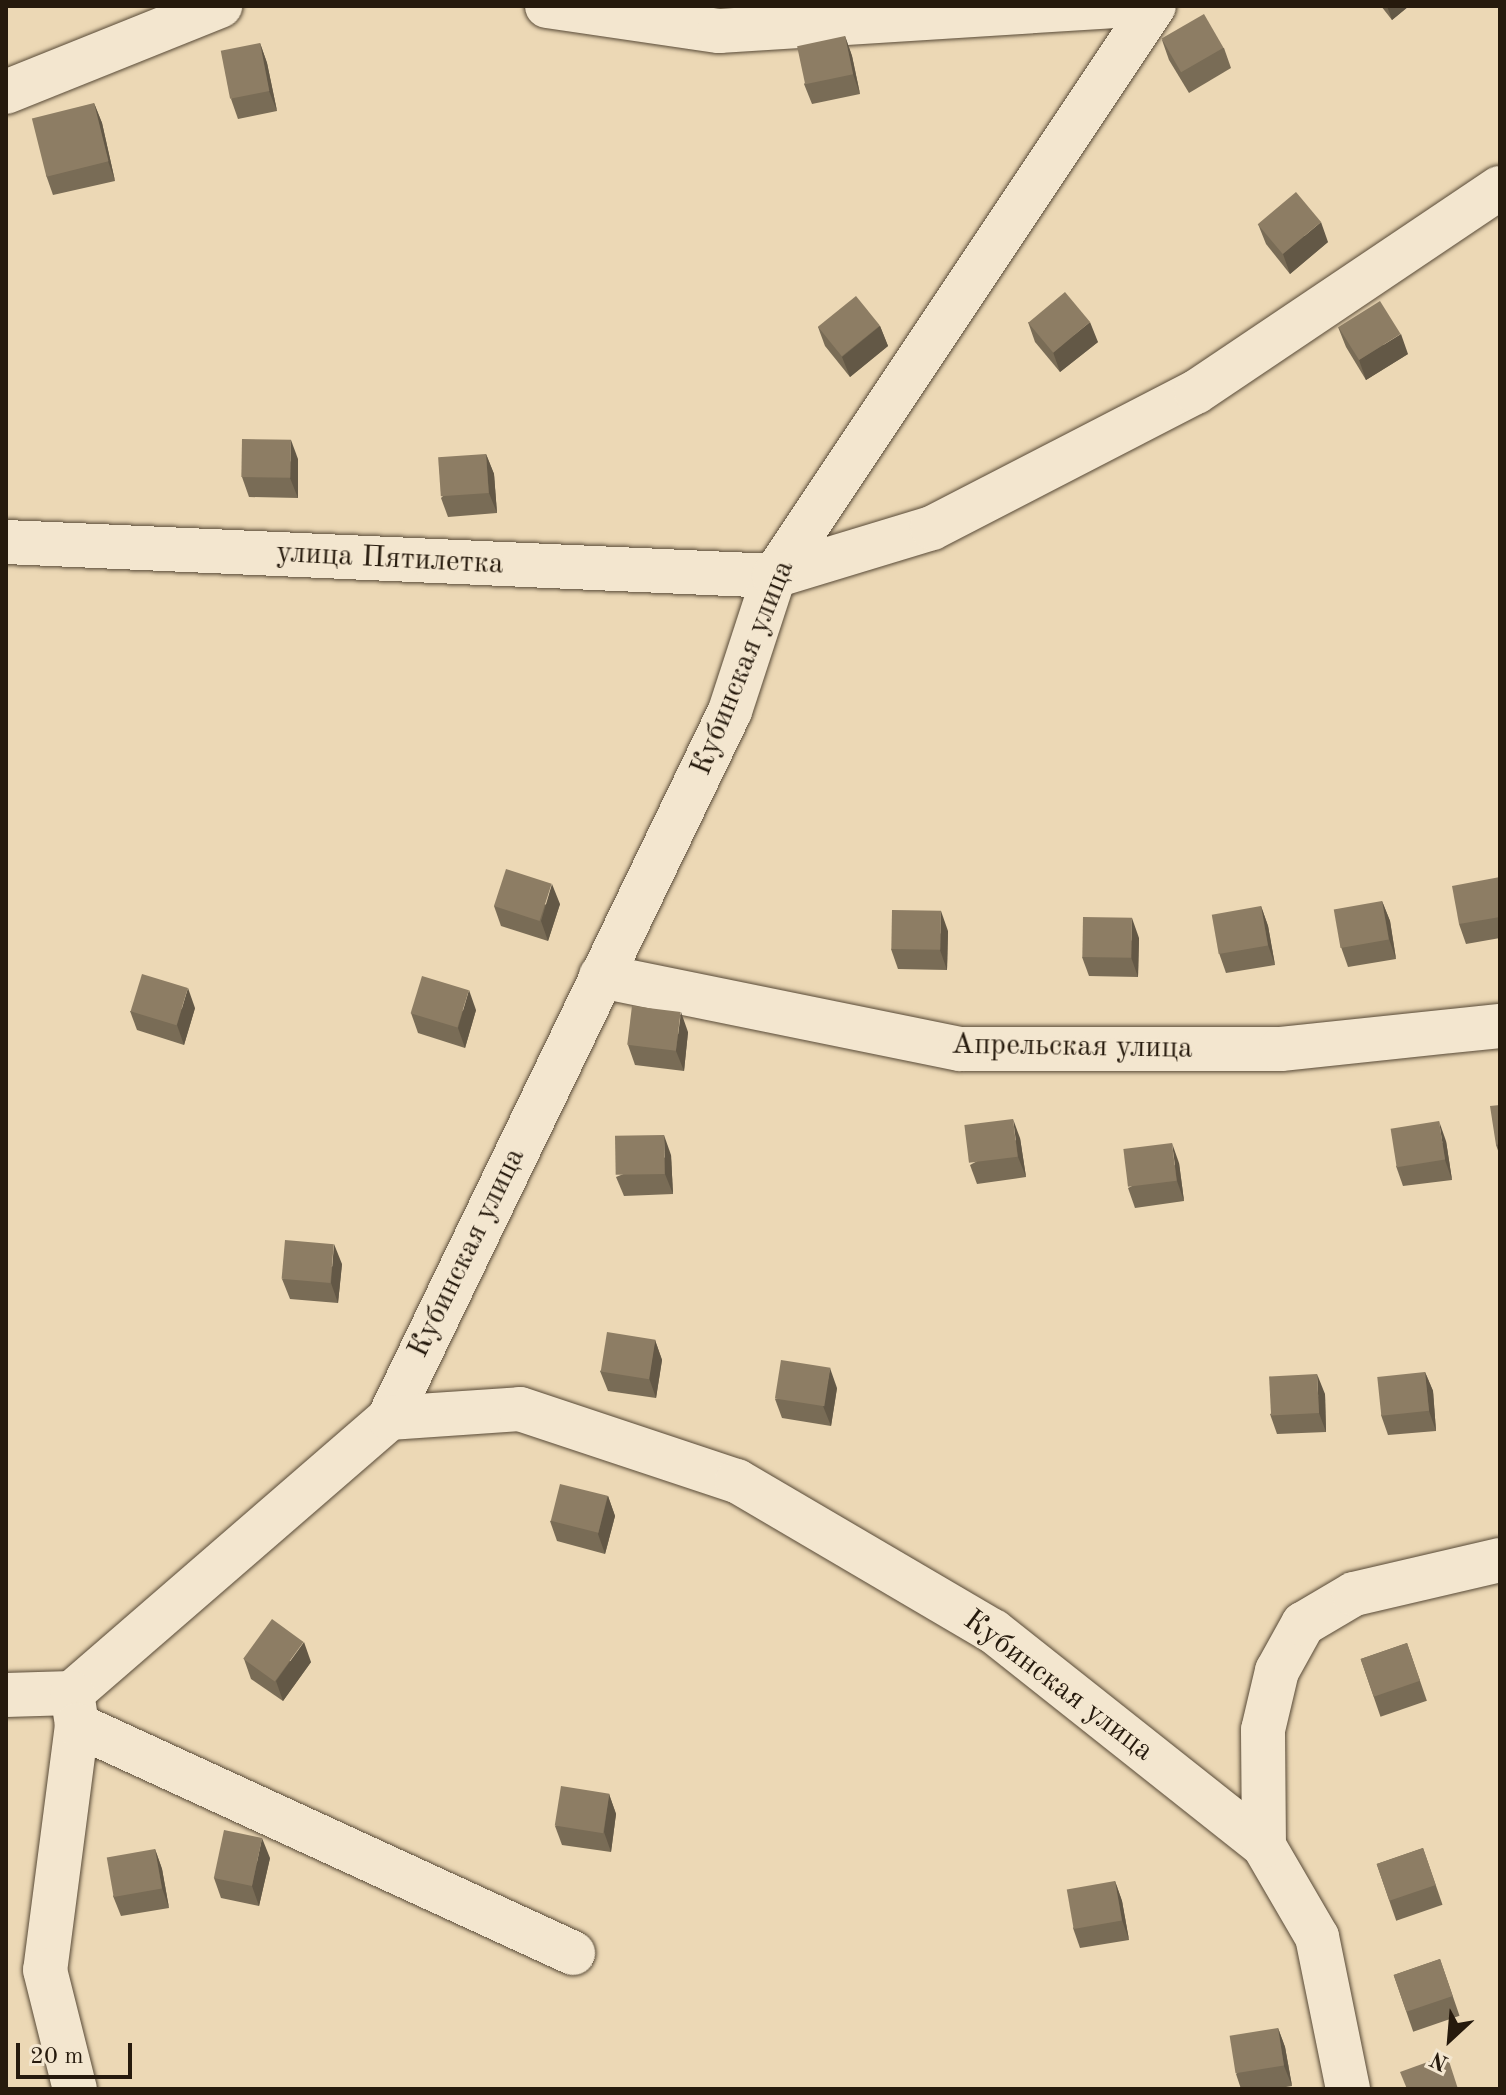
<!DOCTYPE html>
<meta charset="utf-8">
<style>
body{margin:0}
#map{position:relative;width:1506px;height:2095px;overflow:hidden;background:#ecd8b5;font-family:"Old Standard TT",serif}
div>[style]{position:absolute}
.roads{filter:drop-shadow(0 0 2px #584a37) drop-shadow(0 0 2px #584a37)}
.minor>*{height:44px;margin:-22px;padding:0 22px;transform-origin:22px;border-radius:22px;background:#f3e6cf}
.wall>*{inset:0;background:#796c56;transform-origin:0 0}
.shaded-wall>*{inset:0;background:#635846}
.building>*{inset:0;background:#8d7d64;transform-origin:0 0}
span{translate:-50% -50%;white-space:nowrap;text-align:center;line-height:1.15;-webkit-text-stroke:6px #f3e6cf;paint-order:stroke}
.street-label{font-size:30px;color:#261a0d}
.frame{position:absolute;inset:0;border:8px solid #261a0d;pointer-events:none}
.north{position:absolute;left:1410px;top:1999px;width:80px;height:80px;-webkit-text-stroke:6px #f3e6cf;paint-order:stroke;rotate:206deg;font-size:22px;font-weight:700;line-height:32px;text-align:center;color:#261a0d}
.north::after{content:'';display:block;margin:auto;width:28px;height:36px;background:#261a0d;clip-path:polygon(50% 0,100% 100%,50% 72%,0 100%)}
.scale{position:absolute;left:16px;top:2043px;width:116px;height:36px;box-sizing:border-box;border:4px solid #261a0d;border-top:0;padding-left:10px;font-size:24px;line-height:28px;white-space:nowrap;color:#261a0d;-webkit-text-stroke:6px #f3e6cf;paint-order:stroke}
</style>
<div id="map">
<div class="roads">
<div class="minor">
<i style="left:547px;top:6px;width:174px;rotate:8.3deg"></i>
<i style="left:719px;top:31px;width:397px;rotate:-3.6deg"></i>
<i style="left:6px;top:92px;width:231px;rotate:-21.9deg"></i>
<i style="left:6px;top:542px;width:769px;rotate:2.53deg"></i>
<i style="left:774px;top:576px;width:165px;rotate:-16.9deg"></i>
<i style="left:932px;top:528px;width:297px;rotate:-27.3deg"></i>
<i style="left:1196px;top:392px;width:366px;rotate:-33.9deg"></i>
<i style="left:601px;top:976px;width:366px;rotate:11.5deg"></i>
<i style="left:960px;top:1049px;width:321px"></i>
<i style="left:1281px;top:1049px;width:220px;rotate:-6deg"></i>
<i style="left:389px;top:1418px;width:785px;rotate:-64.25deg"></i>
<i style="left:730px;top:711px;width:142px;rotate:-71.9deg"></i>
<i style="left:774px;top:576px;width:685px;rotate:-56.31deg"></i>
<i style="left:72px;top:1693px;width:420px;rotate:-40.9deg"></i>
<i style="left:389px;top:1418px;width:131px;rotate:-3.9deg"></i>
<i style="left:520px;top:1409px;width:229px;rotate:18.4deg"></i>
<i style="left:737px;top:1481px;width:297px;rotate:30.4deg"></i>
<i style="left:993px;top:1631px;width:346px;rotate:38.4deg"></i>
<i style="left:6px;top:1695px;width:66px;rotate:-1.7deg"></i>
<i style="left:72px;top:1693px;width:32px;rotate:81deg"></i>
<i style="left:77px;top:1725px;width:247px;rotate:97.4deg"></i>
<i style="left:45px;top:1970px;width:123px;rotate:75.9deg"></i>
<i style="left:77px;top:1725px;width:546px;rotate:24.69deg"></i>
<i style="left:1348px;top:2089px;width:155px;rotate:-101.5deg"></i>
<i style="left:1317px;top:1937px;width:105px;rotate:-120.2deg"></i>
<i style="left:1264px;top:1846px;width:116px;rotate:-90.5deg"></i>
<i style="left:1263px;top:1730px;width:61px;rotate:-76.7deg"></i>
<i style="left:1277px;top:1671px;width:54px;rotate:-61deg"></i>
<i style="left:1303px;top:1624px;width:59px;rotate:-30.5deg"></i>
<i style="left:1354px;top:1594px;width:150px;rotate:-13.1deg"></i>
</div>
</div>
<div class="wall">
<i style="clip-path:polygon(1381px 6px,1409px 6px,1392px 20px)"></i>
<i style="clip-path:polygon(845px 36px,852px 56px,860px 94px,812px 104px,804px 84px)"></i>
<i style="clip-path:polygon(1162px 40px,1224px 48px,1231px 68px,1189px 93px,1169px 60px)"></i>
<i style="clip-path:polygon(260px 43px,267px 63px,277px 111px,238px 119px,231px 99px)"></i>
<i style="clip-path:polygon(94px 103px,102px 123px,115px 181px,53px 195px,46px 175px)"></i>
<i style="clip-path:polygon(1258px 224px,1328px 242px,1290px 274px,1266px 244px)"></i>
<i style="clip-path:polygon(1028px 322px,1098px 342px,1060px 372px,1035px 342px)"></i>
<i style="clip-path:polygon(880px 326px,888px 346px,850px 377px,825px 346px,818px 327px)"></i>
<i style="clip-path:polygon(1338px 327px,1408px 354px,1366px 380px,1346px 347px)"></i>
<i style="clip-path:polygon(486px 454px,494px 474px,497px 513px,448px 517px,441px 498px)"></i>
<i style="clip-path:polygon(298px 459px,298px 498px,249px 497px,242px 477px)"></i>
<i style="clip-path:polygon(1500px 877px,1500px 938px,1466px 944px,1459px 924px)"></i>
<i style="clip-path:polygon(1382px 901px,1390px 921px,1396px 959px,1348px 967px,1341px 947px)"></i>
<i style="clip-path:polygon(560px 904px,548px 941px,501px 926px,494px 906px)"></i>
<i style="clip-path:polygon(1261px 906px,1268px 926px,1275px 965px,1226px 973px,1219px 953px)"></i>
<i style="clip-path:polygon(948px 931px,947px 970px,898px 969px,891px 949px)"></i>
<i style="clip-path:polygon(1139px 938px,1138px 977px,1089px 976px,1082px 957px)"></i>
<i style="clip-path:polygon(195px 1008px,184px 1045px,137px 1030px,130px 1011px)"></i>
<i style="clip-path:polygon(476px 1010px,465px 1048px,418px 1033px,411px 1013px)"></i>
<i style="clip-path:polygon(688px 1032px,684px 1071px,635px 1065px,628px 1045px)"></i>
<i style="clip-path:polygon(1500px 1105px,1500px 1156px,1496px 1145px)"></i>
<i style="clip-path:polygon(1020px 1138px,1026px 1177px,977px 1184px,970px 1165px)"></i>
<i style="clip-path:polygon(1446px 1141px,1452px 1180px,1403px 1186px,1396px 1166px)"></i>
<i style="clip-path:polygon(671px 1155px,673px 1194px,624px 1196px,616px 1177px)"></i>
<i style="clip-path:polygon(1179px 1163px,1184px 1201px,1135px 1208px,1128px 1188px)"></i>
<i style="clip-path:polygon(342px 1264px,338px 1303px,290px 1299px,282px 1279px)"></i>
<i style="clip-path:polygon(655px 1340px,662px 1360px,656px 1398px,608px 1391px,600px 1371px)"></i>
<i style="clip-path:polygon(1425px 1372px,1433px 1391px,1436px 1431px,1388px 1435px,1381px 1415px)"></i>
<i style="clip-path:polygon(837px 1388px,831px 1426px,782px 1418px,775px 1399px)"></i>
<i style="clip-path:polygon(1325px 1394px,1326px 1432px,1277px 1434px,1270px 1414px)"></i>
<i style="clip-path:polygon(608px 1496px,615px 1516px,605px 1554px,557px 1541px,550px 1521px)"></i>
<i style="left:1407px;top:1643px;width:61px;height:49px;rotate:71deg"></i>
<i style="clip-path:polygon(244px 1659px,311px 1662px,283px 1701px,251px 1679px)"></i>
<i style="clip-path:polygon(609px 1794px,616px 1814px,611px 1852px,562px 1845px,555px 1826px)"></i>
<i style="left:1423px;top:1848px;width:60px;height:49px;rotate:71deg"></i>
<i style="clip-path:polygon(155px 1849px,162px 1869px,169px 1908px,121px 1916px,113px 1896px)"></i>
<i style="clip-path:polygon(270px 1858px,259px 1906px,221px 1898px,214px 1878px)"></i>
<i style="clip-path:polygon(1115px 1881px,1122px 1901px,1129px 1940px,1080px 1948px,1073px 1928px)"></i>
<i style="left:1440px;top:1959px;width:60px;height:49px;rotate:71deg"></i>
<i style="clip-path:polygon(1278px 2028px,1285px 2047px,1292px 2086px,1274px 2089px,1241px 2089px,1236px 2074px)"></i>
</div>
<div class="shaded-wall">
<i style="clip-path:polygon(1387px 6px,1409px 6px,1392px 20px)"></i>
<i style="clip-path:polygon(845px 36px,852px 56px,860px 94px,853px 74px)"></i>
<i style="clip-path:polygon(260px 43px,267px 63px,277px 111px,269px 91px)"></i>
<i style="clip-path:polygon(94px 103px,102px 123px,115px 181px,108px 161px)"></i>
<i style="clip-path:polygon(1321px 222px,1328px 242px,1290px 274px,1283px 254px)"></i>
<i style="clip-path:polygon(1090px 322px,1098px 342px,1060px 372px,1053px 352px)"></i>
<i style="clip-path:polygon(880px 326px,888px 346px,850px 377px,842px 357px)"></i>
<i style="clip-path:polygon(1401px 334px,1408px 354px,1366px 380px,1359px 360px)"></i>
<i style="clip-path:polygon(291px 440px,298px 459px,298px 498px,290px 478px)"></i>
<i style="clip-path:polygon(486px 454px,494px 474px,497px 513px,489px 493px)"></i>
<i style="clip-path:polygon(552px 884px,560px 904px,548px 941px,541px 921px)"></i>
<i style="clip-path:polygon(1382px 901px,1390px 921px,1396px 959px,1389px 939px)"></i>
<i style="clip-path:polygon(1261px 906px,1268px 926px,1275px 965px,1268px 945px)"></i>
<i style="clip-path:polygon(941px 911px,948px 931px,947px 970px,940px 950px)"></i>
<i style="clip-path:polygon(1132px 918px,1139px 938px,1138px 977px,1131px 957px)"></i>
<i style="clip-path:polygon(188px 988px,195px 1008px,184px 1045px,177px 1025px)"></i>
<i style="clip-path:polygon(469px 990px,476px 1010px,465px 1048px,458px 1028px)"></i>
<i style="clip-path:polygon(681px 1012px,688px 1032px,684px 1071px,676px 1051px)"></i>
<i style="clip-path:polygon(1013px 1119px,1020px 1138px,1026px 1177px,1018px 1157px)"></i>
<i style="clip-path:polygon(1439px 1121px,1446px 1141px,1452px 1180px,1445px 1160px)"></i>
<i style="clip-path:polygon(664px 1135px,671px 1155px,673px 1194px,665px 1174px)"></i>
<i style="clip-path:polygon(1172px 1143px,1179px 1163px,1184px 1201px,1177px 1181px)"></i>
<i style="clip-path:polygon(334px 1244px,342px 1264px,338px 1303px,331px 1283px)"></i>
<i style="clip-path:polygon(655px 1340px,662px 1360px,656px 1398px,649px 1378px)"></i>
<i style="clip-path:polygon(830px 1368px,837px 1388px,831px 1426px,823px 1406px)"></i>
<i style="clip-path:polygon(1425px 1372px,1433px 1391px,1436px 1431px,1429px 1411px)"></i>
<i style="clip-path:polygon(1317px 1374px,1325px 1394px,1326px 1432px,1319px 1413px)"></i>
<i style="clip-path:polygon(608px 1496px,615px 1516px,605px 1554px,598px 1534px)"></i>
<i style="clip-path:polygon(304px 1642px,311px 1662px,283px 1701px,276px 1681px)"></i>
<i style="clip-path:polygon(609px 1794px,616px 1814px,611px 1852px,604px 1832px)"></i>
<i style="clip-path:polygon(262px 1838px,270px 1858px,259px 1906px,252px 1886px)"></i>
<i style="clip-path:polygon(155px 1849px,162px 1869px,169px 1908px,162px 1888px)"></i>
<i style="clip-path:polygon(1115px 1881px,1122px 1901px,1129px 1940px,1122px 1920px)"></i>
<i style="clip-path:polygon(1278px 2028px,1285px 2047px,1292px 2086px,1284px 2066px)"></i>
</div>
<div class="building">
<i style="left:1204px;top:14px;width:39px;height:49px;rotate:60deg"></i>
<i style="left:845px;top:36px;width:39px;height:49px;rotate:78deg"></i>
<i style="left:260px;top:43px;width:49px;height:40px;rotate:79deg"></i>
<i style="left:94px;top:103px;width:60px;height:64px;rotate:76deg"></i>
<i style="left:1296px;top:192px;width:39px;height:50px;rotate:50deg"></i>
<i style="left:1065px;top:292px;width:39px;height:48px;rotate:50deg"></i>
<i style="left:856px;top:296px;width:38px;height:49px;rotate:51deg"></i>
<i style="left:1380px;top:301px;width:39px;height:49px;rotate:58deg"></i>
<i style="left:242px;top:439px;width:49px;height:38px;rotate:1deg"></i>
<i style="left:486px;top:454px;width:39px;height:48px;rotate:86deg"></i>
<i style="left:506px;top:869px;width:48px;height:39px;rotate:18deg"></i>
<i style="clip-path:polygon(1500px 877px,1500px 917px,1459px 924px,1452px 886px)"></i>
<i style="left:1382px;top:901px;width:39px;height:49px;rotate:80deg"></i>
<i style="left:1261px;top:906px;width:40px;height:50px;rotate:80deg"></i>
<i style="left:892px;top:910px;width:49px;height:39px;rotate:1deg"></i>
<i style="left:1083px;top:917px;width:49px;height:40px;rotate:1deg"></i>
<i style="left:142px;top:974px;width:48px;height:39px;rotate:17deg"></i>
<i style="left:422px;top:976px;width:49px;height:39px;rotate:17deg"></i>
<i style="left:632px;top:1006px;width:49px;height:39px;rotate:7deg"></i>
<i style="clip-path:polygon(1500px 1105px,1500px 1144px,1496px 1145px,1490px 1106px)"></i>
<i style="left:1013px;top:1119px;width:38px;height:49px;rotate:83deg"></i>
<i style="left:1439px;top:1121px;width:39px;height:49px;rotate:81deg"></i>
<i style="left:664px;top:1135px;width:39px;height:49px;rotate:89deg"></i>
<i style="left:1172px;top:1143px;width:38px;height:49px;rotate:83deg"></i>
<i style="left:285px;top:1240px;width:49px;height:39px;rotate:5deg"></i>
<i style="left:607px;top:1332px;width:49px;height:40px;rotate:9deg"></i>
<i style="left:781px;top:1360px;width:50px;height:39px;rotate:9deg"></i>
<i style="left:1425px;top:1372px;width:39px;height:48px;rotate:84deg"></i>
<i style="left:1317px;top:1374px;width:39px;height:48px;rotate:87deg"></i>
<i style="left:560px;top:1484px;width:49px;height:38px;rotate:14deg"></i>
<i style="left:272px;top:1619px;width:39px;height:49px;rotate:36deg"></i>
<i style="left:1407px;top:1643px;width:40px;height:49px;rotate:71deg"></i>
<i style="left:561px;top:1786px;width:49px;height:40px;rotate:9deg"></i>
<i style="left:224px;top:1830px;width:39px;height:49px;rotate:12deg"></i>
<i style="left:1423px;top:1848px;width:39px;height:49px;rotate:71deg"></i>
<i style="left:155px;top:1849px;width:40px;height:49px;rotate:80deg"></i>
<i style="left:1115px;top:1881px;width:40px;height:49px;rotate:80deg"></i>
<i style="left:1440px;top:1959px;width:39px;height:49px;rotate:71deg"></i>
<i style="left:1278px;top:2028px;width:38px;height:49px;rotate:81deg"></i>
<i style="clip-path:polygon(1447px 2055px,1458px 2089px,1407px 2089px,1400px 2072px)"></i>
</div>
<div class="street-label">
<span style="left:390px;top:559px;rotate:3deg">улица Пятилетка</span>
<span style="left:743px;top:668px;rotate:-68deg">Кубинская улица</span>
<span style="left:1072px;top:1047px;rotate:1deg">Апрельская улица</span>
<span style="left:467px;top:1253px;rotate:-64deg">Кубинская улица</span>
<span style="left:1058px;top:1686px;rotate:37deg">Кубинская улица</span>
</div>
<div class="frame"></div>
<div class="north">N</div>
<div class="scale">20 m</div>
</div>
